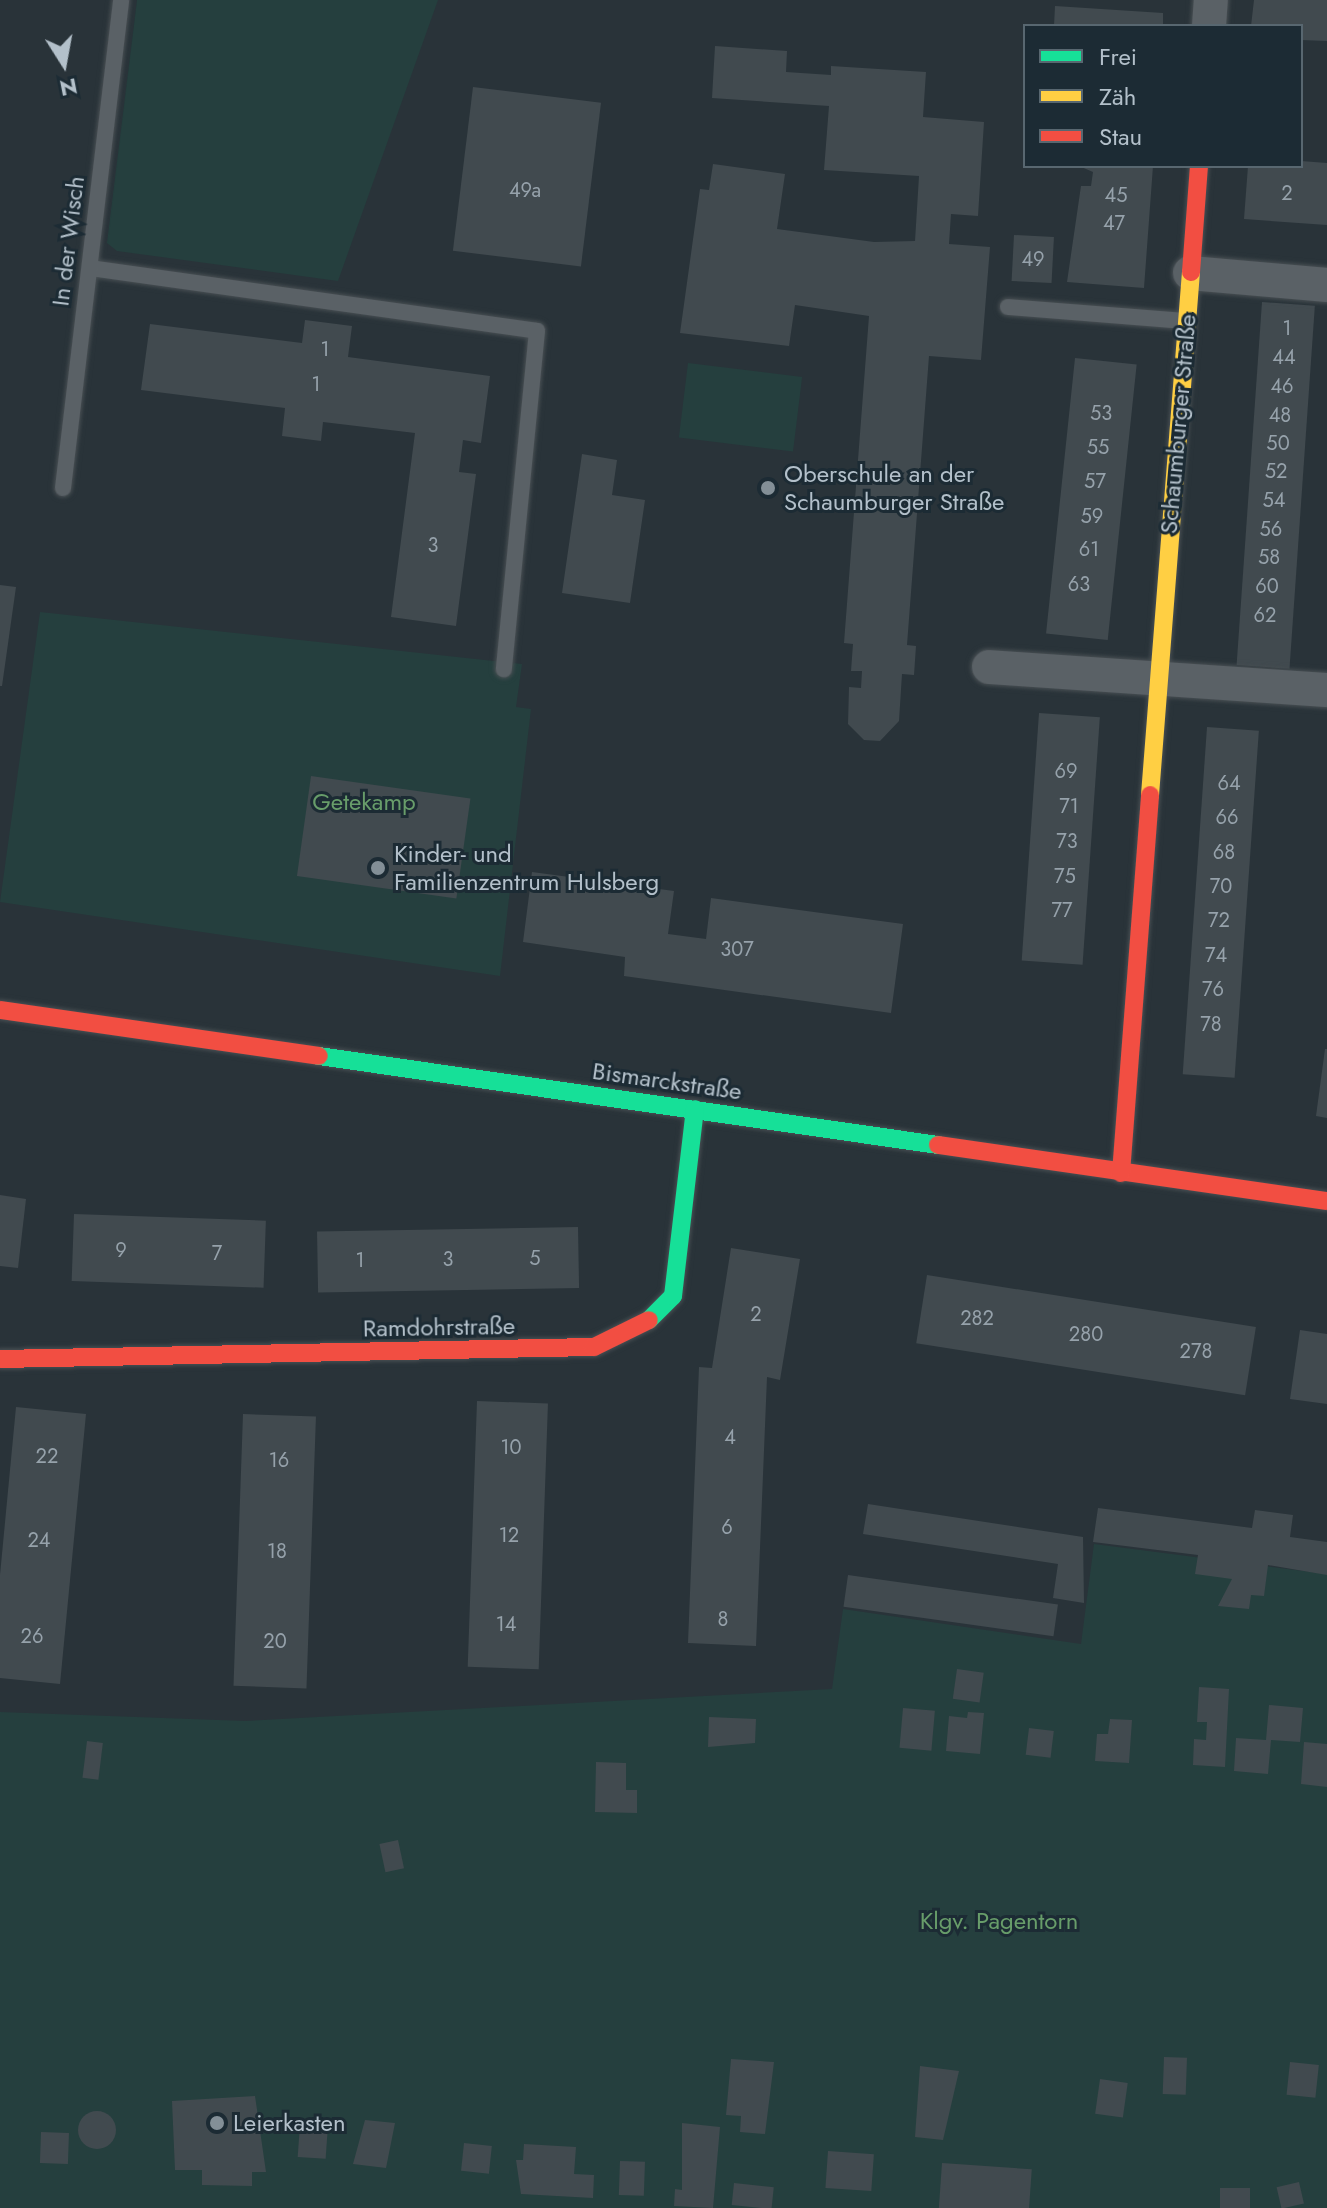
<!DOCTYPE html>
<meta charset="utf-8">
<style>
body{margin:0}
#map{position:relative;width:1327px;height:2208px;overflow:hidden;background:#293339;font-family:Jost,sans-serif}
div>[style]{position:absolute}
.green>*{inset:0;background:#253f3e;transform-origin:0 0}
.building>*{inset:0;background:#414a4f;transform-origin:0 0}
.round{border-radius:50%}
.roads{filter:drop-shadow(0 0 2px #484f53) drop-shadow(0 0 2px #484f53)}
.lane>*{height:16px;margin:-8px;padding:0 8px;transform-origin:8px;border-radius:8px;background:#5a6166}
.street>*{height:34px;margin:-17px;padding:0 17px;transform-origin:17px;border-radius:17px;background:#5a6166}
.fast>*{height:18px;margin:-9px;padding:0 9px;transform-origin:9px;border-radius:9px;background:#16e098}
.slow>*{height:18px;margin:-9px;padding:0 9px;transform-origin:9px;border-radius:9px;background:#ffcf43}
.jam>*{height:18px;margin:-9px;padding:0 9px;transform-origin:9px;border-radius:9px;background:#f24e42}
.dots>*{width:22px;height:22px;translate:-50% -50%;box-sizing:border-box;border:4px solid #1c2b34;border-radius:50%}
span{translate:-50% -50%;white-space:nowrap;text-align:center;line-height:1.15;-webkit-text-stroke:6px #1c2b34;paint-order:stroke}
.number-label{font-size:20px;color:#96a2ab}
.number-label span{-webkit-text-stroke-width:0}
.street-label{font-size:24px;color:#b3c0ca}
.poi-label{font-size:24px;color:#b3c0ca}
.left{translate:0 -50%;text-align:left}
.park-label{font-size:24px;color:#689d6a}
.legend{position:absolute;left:1023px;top:24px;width:280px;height:144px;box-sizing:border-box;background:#1c2b34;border:2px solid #586770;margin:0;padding:10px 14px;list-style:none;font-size:24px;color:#b3c0ca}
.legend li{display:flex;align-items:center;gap:16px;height:40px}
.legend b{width:40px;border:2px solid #586770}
.north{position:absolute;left:24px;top:24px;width:80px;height:80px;-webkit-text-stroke:6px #1c2b34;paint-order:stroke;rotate:169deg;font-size:22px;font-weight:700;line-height:32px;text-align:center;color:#b3c0ca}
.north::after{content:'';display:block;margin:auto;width:28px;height:36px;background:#b3c0ca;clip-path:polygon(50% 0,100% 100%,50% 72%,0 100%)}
</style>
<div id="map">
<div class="green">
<i style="clip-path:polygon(137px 0,438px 0,338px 281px,117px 251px,107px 243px)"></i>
<i style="left:688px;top:363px;width:115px;height:75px;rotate:7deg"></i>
<i style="clip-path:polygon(40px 612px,522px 664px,516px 707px,531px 709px,500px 976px,0 902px)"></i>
<i style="clip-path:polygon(1094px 1544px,1327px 1574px,1327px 2208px,0 2208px,0 1712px,245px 1721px,832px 1689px,843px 1609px,1081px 1644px)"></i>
</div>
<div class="building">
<i style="clip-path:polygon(1254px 0,1327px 0,1327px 41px,1301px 40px,1301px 26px,1251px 26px)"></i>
<i style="clip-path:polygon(1055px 6px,1163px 13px,1163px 26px,1054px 26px)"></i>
<i style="clip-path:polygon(715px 46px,787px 51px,786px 72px,831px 75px,831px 66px,926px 72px,923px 117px,984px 122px,978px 216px,951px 214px,949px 244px,990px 247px,981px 360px,929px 356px,907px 645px,916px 646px,914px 675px,902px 674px,899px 721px,880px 741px,864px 740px,848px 724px,849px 687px,861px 688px,862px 671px,851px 671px,853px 644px,844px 643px,869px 316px,795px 305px,789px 346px,680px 333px,700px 189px,709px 190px,713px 164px,785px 174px,777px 229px,874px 242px,915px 241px,919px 176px,824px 170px,829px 106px,712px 98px)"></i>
<i style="left:473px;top:87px;width:129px;height:165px;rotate:7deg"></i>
<i style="clip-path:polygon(1301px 161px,1327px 163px,1327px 225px,1244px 219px,1248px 166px)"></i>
<i style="clip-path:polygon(1079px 166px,1153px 166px,1144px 288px,1067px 282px,1081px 186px,1091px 186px,1093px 172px)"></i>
<i style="left:1014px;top:235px;width:40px;height:46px;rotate:3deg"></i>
<i style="left:1262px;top:302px;width:53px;height:364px;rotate:4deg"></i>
<i style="clip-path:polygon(305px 320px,352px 326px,348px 357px,490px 376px,481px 443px,463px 440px,459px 472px,476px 474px,456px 626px,391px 617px,415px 433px,323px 422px,321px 441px,282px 436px,285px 408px,141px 390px,150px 324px,302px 343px)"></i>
<i style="left:1075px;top:358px;width:62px;height:277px;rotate:6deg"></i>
<i style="clip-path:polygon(582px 454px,617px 460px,612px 495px,645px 500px,630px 603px,562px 593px)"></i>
<i style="clip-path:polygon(0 585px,16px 587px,2px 686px,0 686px)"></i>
<i style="left:1039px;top:713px;width:61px;height:248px;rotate:4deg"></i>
<i style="left:1207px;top:727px;width:52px;height:348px;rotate:4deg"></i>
<i style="left:311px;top:776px;width:161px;height:101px;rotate:8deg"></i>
<i style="clip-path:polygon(532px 872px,674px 891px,668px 934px,706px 939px,711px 898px,903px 924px,891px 1013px,624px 976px,625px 957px,523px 942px)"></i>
<i style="clip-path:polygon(1325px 1049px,1327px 1049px,1327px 1118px,1316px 1116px)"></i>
<i style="clip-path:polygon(0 1195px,26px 1199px,18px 1268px,0 1266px)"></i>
<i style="left:74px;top:1214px;width:192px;height:67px;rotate:2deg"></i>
<i style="left:578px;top:1227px;width:61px;height:261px;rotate:89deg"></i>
<i style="clip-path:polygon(731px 1248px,800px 1259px,780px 1380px,767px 1377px,756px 1646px,688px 1643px,699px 1367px,712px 1368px)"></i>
<i style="left:927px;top:1275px;width:333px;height:69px;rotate:9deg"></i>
<i style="clip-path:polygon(1300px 1330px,1327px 1334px,1327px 1404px,1290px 1399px)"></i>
<i style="left:477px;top:1401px;width:71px;height:266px;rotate:2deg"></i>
<i style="clip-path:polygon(16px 1407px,86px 1414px,60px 1684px,0 1678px,0 1575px)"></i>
<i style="left:243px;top:1414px;width:73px;height:272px;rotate:2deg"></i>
<i style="clip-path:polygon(868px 1504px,1083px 1537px,1084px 1603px,1053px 1598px,1058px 1564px,863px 1534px)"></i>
<i style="clip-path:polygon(1098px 1508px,1252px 1528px,1255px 1510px,1293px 1515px,1290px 1537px,1327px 1542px,1327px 1575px,1268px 1565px,1264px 1596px,1251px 1595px,1249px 1609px,1218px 1606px,1232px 1579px,1195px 1574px,1198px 1555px,1093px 1542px)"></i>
<i style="left:848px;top:1575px;width:212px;height:32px;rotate:8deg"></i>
<i style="left:957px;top:1669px;width:27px;height:30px;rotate:8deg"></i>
<i style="clip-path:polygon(1199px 1687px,1229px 1689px,1225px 1767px,1193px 1765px,1194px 1739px,1206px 1740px,1207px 1722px,1197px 1722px)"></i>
<i style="clip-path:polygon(1269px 1705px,1303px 1708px,1300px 1742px,1271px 1740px,1268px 1774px,1234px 1771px,1236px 1738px,1266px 1740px)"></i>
<i style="left:903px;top:1708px;width:32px;height:40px;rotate:5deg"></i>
<i style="clip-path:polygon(968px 1712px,984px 1713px,980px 1754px,946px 1751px,949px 1716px,967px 1718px)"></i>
<i style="clip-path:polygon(709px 1717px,756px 1719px,755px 1743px,708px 1747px)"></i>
<i style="clip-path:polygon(1110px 1719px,1132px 1720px,1129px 1763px,1095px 1761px,1097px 1734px,1108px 1734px)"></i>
<i style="left:1029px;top:1728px;width:25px;height:27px;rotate:7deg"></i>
<i style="left:87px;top:1741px;width:16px;height:37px;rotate:7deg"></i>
<i style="clip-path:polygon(1304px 1742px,1327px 1744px,1327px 1787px,1301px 1784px)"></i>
<i style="clip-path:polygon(596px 1762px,626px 1763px,626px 1790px,637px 1790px,637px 1813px,595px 1812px)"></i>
<i style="left:398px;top:1840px;width:29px;height:19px;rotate:78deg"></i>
<i style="left:1164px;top:2057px;width:23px;height:37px;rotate:2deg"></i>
<i style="clip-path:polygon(731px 2059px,774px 2062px,765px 2134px,740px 2132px,741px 2116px,726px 2115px)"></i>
<i style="left:1290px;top:2062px;width:29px;height:33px;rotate:6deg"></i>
<i style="clip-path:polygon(920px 2066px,959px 2071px,943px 2140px,915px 2137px)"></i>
<i style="left:1100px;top:2079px;width:28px;height:35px;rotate:8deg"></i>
<i style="clip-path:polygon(255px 2096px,266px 2172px,252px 2172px,252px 2186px,202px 2185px,202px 2170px,175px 2170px,172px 2101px)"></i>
<i class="round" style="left:78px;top:2111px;width:38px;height:38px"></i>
<i style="clip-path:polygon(365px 2120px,395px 2123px,386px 2168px,353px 2164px)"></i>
<i style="clip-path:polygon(682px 2123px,720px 2127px,713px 2208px,674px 2206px,675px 2189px,682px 2190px)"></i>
<i style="left:300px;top:2124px;width:28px;height:33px;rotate:4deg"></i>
<i style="left:41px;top:2132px;width:28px;height:31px;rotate:2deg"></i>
<i style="left:464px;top:2143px;width:28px;height:28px;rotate:6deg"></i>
<i style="clip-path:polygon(524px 2144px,576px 2147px,574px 2174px,594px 2175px,593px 2198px,521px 2194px,516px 2160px,523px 2160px)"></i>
<i style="left:828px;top:2151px;width:46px;height:37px;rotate:4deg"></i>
<i style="left:620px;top:2161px;width:25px;height:34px;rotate:2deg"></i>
<i style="left:942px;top:2163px;width:90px;height:45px;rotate:4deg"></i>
<i style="left:1299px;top:2182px;width:22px;height:23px;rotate:77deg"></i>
<i style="left:734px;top:2183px;width:40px;height:22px;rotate:6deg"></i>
<i style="left:1250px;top:2188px;width:20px;height:30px;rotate:90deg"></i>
</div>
<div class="roads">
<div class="lane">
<i style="left:90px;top:268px;width:451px;rotate:8deg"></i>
<i style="left:537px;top:331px;width:340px;rotate:95.6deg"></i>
<i style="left:1008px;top:307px;width:179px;rotate:4.5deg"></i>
<i style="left:63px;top:488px;width:491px;rotate:-83.2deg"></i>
</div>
<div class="street">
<i style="left:1209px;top:26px;width:26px;rotate:-86deg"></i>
<i style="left:1190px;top:273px;width:138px;rotate:5deg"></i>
<i style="left:989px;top:667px;width:339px;rotate:3.9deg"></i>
</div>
<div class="fast">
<i style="left:319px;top:1056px;width:625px;rotate:8.18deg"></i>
<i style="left:649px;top:1320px;width:34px;rotate:-45deg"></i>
<i style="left:673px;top:1296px;width:188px;rotate:-83.3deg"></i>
</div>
<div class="slow">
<i style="left:1150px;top:795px;width:525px;rotate:-85.52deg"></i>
</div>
<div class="jam">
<i style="left:1191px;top:272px;width:106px;rotate:-85.7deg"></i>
<i style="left:0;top:1010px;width:322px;rotate:8.2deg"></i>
<i style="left:938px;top:1145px;width:393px;rotate:8.2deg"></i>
<i style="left:1121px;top:1173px;width:379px;rotate:-85.6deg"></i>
<i style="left:0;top:1359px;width:594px;rotate:-1.16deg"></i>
<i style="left:594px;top:1347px;width:61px;rotate:-26.1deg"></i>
</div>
</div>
<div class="dots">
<i style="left:768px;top:488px;background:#838f97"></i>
<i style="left:378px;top:868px;background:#838f97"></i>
<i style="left:217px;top:2123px;background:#838f97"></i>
</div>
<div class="number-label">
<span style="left:525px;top:190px">49a</span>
<span style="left:1287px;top:193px">2</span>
<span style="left:1116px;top:195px">45</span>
<span style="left:1114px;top:223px">47</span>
<span style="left:1033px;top:259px">49</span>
<span style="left:1287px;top:328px">1</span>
<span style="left:325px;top:349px">1</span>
<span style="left:1284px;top:357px">44</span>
<span style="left:316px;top:384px">1</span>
<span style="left:1282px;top:386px">46</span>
<span style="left:1101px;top:413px">53</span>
<span style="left:1280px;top:415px">48</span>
<span style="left:1278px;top:443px">50</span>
<span style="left:1098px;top:447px">55</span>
<span style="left:1276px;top:471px">52</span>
<span style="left:1095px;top:481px">57</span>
<span style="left:1274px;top:500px">54</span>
<span style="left:1092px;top:516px">59</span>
<span style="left:1271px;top:529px">56</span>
<span style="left:433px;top:545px">3</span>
<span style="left:1089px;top:549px">61</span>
<span style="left:1269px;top:557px">58</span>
<span style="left:1079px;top:584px">63</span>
<span style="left:1267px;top:586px">60</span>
<span style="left:1265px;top:615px">62</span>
<span style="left:1066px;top:771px">69</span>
<span style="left:1229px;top:783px">64</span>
<span style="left:1069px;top:806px">71</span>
<span style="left:1227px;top:817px">66</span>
<span style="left:1067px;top:841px">73</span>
<span style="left:1224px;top:852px">68</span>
<span style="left:1065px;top:876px">75</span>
<span style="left:1221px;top:886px">70</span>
<span style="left:1062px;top:910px">77</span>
<span style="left:1219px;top:920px">72</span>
<span style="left:737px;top:949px">307</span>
<span style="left:1216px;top:955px">74</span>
<span style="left:1213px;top:989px">76</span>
<span style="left:1211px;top:1024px">78</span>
<span style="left:121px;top:1250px">9</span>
<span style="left:217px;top:1253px">7</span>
<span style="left:535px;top:1258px">5</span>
<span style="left:448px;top:1259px">3</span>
<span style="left:360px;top:1260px">1</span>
<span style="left:756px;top:1314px">2</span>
<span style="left:977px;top:1318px">282</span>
<span style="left:1086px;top:1334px">280</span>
<span style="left:1196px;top:1351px">278</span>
<span style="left:730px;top:1437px">4</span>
<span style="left:511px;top:1447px">10</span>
<span style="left:47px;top:1456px">22</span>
<span style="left:279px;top:1460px">16</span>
<span style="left:727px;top:1527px">6</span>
<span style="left:509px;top:1535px">12</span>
<span style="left:39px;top:1540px">24</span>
<span style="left:277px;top:1551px">18</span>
<span style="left:723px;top:1619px">8</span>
<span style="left:506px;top:1624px">14</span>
<span style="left:32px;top:1636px">26</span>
<span style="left:275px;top:1641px">20</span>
</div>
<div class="street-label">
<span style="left:68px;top:241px;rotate:-83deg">In der Wisch</span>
<span style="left:1178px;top:424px;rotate:-85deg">Schaumburger Straße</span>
<span style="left:667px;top:1081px;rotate:8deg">Bismarckstraße</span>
<span style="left:439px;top:1327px;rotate:-1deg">Ramdohrstraße</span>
</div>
<div class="poi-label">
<span class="left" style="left:784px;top:488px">Oberschule an der<br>Schaumburger Straße</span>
<span class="left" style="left:394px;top:868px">Kinder- und<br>Familienzentrum Hulsberg</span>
<span class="left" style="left:233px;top:2123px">Leierkasten</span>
</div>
<div class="park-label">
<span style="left:364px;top:802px">Getekamp</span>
<span style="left:999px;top:1921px">Klgv. Pagentorn</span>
</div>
<ul class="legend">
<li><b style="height:10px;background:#16e098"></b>Frei</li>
<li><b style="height:10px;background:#ffcf43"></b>Zäh</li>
<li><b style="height:10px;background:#f24e42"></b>Stau</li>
</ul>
<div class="north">N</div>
</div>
